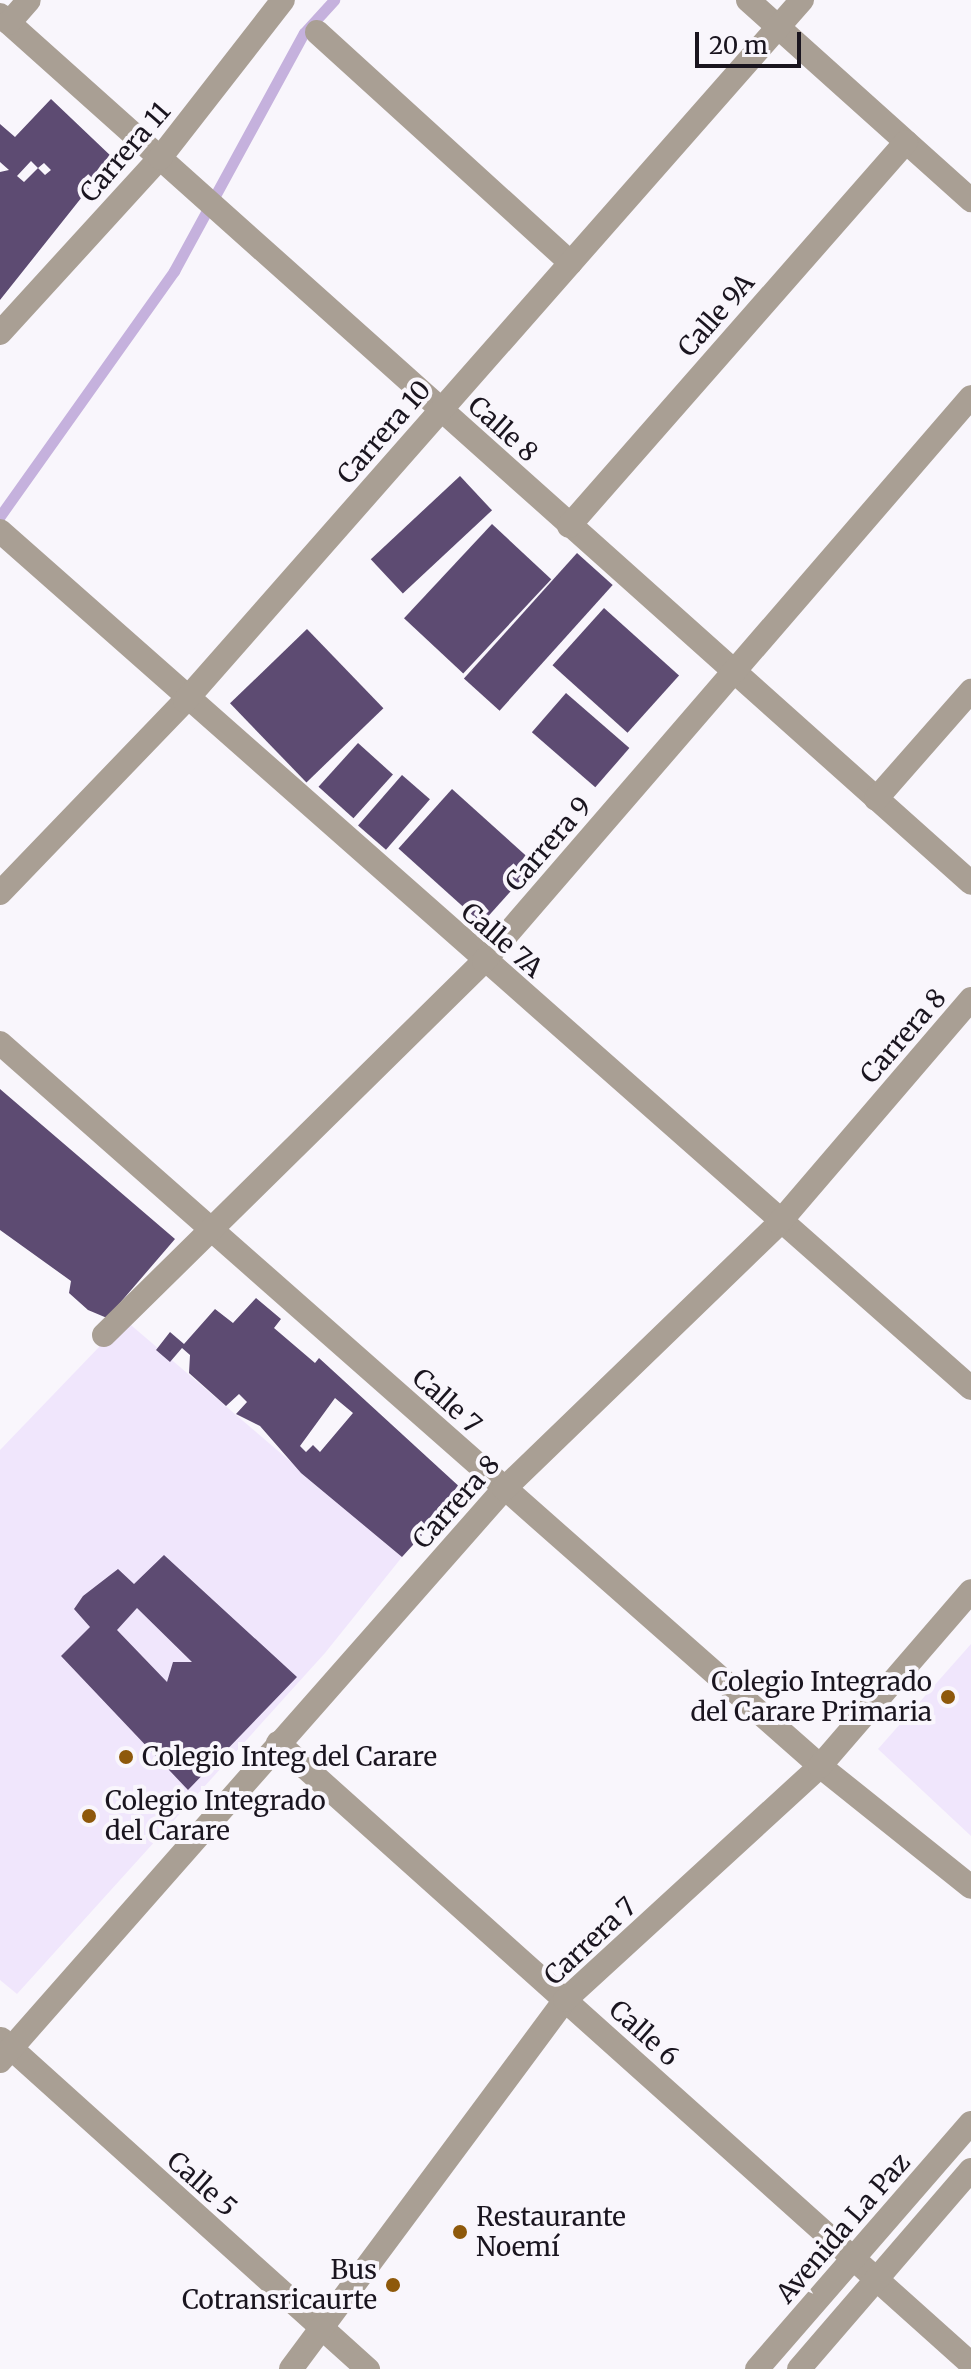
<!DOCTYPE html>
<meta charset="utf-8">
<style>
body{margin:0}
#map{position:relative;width:971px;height:2369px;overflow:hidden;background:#f9f6fc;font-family:Merriweather,serif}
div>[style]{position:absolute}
.built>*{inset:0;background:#f0e6fc}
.stream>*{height:11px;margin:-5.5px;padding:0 5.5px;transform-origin:5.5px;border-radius:5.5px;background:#c5b1dd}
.building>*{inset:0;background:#5d4b72;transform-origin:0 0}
.minor>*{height:24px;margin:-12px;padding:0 12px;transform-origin:12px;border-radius:12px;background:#a99f94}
.dots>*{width:22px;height:22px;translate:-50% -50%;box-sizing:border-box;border:4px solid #f9f6fc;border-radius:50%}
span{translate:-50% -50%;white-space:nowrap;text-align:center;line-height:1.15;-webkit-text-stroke:8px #f9f6fc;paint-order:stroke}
.street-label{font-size:26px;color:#1a151f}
.poi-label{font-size:26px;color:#1a151f}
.right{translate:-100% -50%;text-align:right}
.left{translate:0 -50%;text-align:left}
.scale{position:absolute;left:695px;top:32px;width:106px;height:36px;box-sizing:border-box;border:4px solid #1a151f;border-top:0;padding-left:10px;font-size:24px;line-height:28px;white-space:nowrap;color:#1a151f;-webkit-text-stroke:6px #f9f6fc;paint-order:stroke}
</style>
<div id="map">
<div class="built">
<i style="clip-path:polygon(125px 1320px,402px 1557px,325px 1653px,17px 1994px,0 1980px,0 1450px)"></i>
<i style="clip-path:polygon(971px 1644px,971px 1836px,878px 1749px)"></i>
</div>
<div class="stream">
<i style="left:0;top:516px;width:301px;rotate:-54.6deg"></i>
<i style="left:174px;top:271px;width:271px;rotate:-61.4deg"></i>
<i style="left:304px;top:33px;width:45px;rotate:-47.7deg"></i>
</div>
<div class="building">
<i style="clip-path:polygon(evenodd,51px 99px,113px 158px,0 300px,0 172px,9px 170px,0 162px,0 124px,15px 137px,51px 99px,31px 161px,38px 168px,44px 163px,51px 170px,45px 175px,38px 168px,24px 182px,17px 176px,31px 161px)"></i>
<i style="left:460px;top:476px;width:47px;height:122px;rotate:47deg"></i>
<i style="left:492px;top:524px;width:81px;height:129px;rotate:43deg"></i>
<i style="left:577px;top:553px;width:48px;height:169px;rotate:42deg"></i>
<i style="left:604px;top:608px;width:101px;height:77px;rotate:42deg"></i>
<i style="left:307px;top:629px;width:110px;height:107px;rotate:46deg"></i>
<i style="left:566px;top:693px;width:84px;height:52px;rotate:41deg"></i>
<i style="left:358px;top:743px;width:47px;height:59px;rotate:42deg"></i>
<i style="left:402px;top:775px;width:37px;height:67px;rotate:41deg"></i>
<i style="left:452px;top:789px;width:112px;height:80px;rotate:42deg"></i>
<i style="clip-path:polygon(0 1089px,175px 1239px,107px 1318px,88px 1310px,69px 1293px,71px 1281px,0 1230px)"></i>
<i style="clip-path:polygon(evenodd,256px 1298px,281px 1319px,274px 1328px,315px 1363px,319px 1358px,463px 1490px,402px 1557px,301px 1473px,260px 1426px,236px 1414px,247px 1402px,239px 1394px,226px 1406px,189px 1373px,190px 1355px,182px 1348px,170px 1362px,156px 1350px,170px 1332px,184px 1344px,215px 1309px,233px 1323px,256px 1298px,335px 1398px,353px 1413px,320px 1452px,313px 1445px,306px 1452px,300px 1446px,335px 1398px)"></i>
<i style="clip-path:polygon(evenodd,164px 1555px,297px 1677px,188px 1790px,61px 1656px,90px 1627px,74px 1609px,83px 1596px,118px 1569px,134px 1584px,164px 1555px,137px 1608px,192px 1662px,173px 1662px,167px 1682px,117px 1630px,137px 1608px)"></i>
</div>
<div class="minor">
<i style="left:748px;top:0;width:300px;rotate:41.9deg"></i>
<i style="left:0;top:15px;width:1302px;rotate:41.79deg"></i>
<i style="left:9px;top:23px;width:30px;rotate:-49deg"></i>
<i style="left:317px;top:32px;width:343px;rotate:42.3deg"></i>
<i style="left:0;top:333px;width:237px;rotate:-47.6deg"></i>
<i style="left:160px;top:158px;width:200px;rotate:-52.1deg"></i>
<i style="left:569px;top:526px;width:511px;rotate:-48.73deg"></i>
<i style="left:0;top:531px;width:1295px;rotate:41.43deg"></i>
<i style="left:876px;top:799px;width:144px;rotate:-48.7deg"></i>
<i style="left:0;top:893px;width:267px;rotate:-46.1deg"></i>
<i style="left:185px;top:701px;width:934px;rotate:-48.65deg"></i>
<i style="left:0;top:1043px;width:1093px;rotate:41.4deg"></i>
<i style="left:820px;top:1766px;width:193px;rotate:38.7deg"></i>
<i style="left:104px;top:1335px;width:533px;rotate:-44.54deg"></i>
<i style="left:484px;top:961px;width:745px;rotate:-49.19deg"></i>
<i style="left:278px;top:1743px;width:931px;rotate:41.86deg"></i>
<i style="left:1px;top:2039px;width:494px;rotate:42deg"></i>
<i style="left:0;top:2061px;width:762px;rotate:-48.62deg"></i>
<i style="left:504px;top:1489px;width:383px;rotate:-44deg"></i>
<i style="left:779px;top:1223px;width:295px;rotate:-49.4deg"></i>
<i style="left:291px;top:2369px;width:460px;rotate:-53.4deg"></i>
<i style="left:565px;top:2000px;width:346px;rotate:-42.5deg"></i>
<i style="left:820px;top:1766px;width:231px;rotate:-49.2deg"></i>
<i style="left:757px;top:2369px;width:326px;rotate:-49deg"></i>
<i style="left:799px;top:2369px;width:263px;rotate:-49.2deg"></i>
</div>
<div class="dots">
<i style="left:948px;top:1697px;background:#8e590b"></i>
<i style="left:126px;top:1757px;background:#8e590b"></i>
<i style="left:89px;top:1816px;background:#8e590b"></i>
<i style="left:460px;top:2232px;background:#8e590b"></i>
<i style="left:393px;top:2285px;background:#8e590b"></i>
</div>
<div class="street-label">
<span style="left:125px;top:152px;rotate:-49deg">Carrera 11</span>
<span style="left:716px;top:315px;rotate:-49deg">Calle 9A</span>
<span style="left:503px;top:429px;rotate:42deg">Calle 8</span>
<span style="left:384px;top:432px;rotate:-49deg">Carrera 10</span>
<span style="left:548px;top:844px;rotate:-49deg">Carrera 9</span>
<span style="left:502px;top:940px;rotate:41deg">Calle 7A</span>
<span style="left:903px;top:1036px;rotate:-49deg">Carrera 8</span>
<span style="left:447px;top:1401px;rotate:42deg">Calle 7</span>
<span style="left:456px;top:1502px;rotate:-48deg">Carrera 8</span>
<span style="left:590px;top:1941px;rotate:-43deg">Carrera 7</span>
<span style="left:644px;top:2033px;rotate:42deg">Calle 6</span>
<span style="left:202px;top:2184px;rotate:42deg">Calle 5</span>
<span style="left:843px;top:2228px;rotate:-49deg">Avenida La Paz</span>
</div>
<div class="poi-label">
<span class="right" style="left:932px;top:1697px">Colegio Integrado<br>del Carare Primaria</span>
<span class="left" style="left:142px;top:1757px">Colegio Integ del Carare</span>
<span class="left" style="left:105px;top:1816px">Colegio Integrado<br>del Carare</span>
<span class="left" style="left:476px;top:2232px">Restaurante<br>Noemí</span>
<span class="right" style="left:377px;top:2285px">Bus<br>Cotransricaurte</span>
</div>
<div class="scale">20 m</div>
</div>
